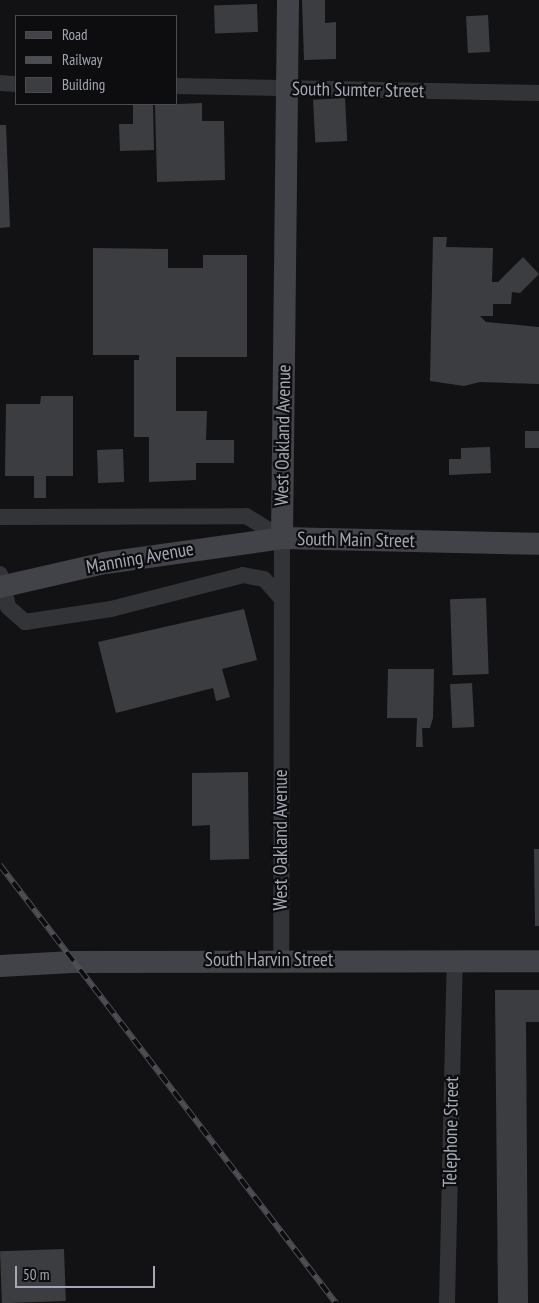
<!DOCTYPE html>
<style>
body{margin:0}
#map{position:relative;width:539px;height:1303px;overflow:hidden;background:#121214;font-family:"PT Sans Narrow",sans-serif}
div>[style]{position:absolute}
.building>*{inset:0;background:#3c3d41;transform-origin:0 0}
.street>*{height:16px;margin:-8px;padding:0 8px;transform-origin:8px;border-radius:8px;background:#333438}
.secondary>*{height:22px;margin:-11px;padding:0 11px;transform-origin:11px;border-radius:11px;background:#414348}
.rail>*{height:5.5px;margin-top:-2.75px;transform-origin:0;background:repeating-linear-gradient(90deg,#0d0d0f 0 11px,#4c4e53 0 22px);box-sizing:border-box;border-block:1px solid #4c4e53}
.secondary-bridge>*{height:22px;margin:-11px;padding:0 11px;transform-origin:11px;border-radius:11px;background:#414348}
span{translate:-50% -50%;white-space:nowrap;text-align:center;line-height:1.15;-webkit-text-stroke:4.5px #0d0d0f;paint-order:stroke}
.street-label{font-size:19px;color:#a4a8b4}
.legend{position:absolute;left:15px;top:15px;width:162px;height:90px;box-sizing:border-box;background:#0d0d0f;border:1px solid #494b51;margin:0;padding:6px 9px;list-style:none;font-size:15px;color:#a4a8b4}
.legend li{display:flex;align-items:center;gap:10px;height:25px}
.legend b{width:25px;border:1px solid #494b51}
.scale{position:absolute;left:15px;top:1266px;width:140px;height:22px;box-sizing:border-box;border:2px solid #a4a8b4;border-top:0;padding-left:6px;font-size:15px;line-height:18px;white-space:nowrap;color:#a4a8b4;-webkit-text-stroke:4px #0d0d0f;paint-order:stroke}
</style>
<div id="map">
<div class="building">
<i style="clip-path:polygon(302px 0,325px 0,325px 23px,336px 22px,336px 59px,304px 60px)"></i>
<i style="left:257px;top:4px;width:28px;height:43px;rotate:88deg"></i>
<i style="left:488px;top:15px;width:37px;height:22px;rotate:87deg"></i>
<i style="left:345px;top:98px;width:43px;height:32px;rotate:87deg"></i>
<i style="clip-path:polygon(202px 103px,202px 121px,224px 121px,225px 180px,157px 182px,155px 105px)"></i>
<i style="clip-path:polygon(133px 104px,153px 104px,154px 150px,120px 151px,119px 124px,133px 124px)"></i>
<i style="clip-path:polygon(0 125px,6px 125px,10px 227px,0 228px)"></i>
<i style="clip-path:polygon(433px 237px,447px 237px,446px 247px,493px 248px,492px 282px,498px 282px,523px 257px,539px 274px,520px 293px,512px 292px,511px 304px,493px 304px,493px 316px,480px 316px,486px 322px,539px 327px,539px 384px,480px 382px,464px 386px,430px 381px)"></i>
<i style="clip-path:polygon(93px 248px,168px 249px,168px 268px,203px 268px,203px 255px,247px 255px,247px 357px,176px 357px,176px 411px,207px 411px,206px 440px,234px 440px,234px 463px,196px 463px,196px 480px,149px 482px,149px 437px,134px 437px,134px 360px,139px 360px,139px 355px,93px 355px)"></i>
<i style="clip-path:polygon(41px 396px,73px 396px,73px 476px,46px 476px,46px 498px,34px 498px,34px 476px,5px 476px,6px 404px,40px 404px)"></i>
<i style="left:525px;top:431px;width:14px;height:17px"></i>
<i style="clip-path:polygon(490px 447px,491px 473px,449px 475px,449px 459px,461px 459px,461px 448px)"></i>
<i style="left:123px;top:449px;width:33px;height:26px;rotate:88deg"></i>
<i style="left:486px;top:598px;width:76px;height:36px;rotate:88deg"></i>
<i style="clip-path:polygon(244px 609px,257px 660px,222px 669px,230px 697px,216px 701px,213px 688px,116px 713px,98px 642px)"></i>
<i style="clip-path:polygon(388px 669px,434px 669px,433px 718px,430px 728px,422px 728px,423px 747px,416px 747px,417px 718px,387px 718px)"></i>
<i style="left:472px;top:683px;width:44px;height:22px;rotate:87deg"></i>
<i style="clip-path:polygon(248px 772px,249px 859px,210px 860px,210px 825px,192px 826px,192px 773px)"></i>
<i style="clip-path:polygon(534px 849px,539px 849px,539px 926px,535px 926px)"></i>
<i style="clip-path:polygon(495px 990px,539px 990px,539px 1022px,526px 1022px,528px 1303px,498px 1303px)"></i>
<i style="left:64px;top:1249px;width:52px;height:64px;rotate:88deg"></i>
</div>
<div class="street">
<i style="left:0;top:83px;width:16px;rotate:4deg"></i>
<i style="left:176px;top:86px;width:363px;rotate:1.1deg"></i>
<i style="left:0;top:517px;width:246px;rotate:-0.2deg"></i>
<i style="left:246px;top:516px;width:42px;rotate:31.4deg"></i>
<i style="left:282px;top:538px;width:422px;rotate:90.1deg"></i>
<i style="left:0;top:574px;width:34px;rotate:76deg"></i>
<i style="left:8px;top:607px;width:23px;rotate:41deg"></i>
<i style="left:25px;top:622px;width:87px;rotate:-8.6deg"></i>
<i style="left:111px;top:609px;width:136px;rotate:-14.4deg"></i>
<i style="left:243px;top:575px;width:21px;rotate:11deg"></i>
<i style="left:264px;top:579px;width:25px;rotate:48deg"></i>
<i style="left:447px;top:1303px;width:343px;rotate:-88.7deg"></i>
</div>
<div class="secondary">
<i style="left:282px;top:538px;width:538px;rotate:-89.36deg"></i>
<i style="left:105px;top:563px;width:179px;rotate:-8deg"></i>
<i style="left:282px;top:538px;width:257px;rotate:1.3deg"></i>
<i style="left:0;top:966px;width:72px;rotate:-3.2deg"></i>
<i style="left:72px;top:962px;width:467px;rotate:-0.1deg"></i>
</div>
<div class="rail">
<i style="left:0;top:865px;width:552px;rotate:52.51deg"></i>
</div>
<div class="secondary-bridge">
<i style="left:0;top:587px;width:108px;rotate:-12.9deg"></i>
</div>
<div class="street-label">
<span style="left:358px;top:90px;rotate:1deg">South Sumter Street</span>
<span style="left:283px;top:435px;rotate:-89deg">West Oakland Avenue</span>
<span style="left:356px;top:540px;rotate:1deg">South Main Street</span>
<span style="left:140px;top:558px;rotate:-10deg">Manning Avenue</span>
<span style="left:281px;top:840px;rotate:-90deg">West Oakland Avenue</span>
<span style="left:269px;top:960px">South Harvin Street</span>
<span style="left:451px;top:1132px;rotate:-89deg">Telephone Street</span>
</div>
<ul class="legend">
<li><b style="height:6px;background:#414348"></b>Road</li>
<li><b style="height:6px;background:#4c4e53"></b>Railway</li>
<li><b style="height:14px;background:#3c3d41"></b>Building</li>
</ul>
<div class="scale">50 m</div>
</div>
